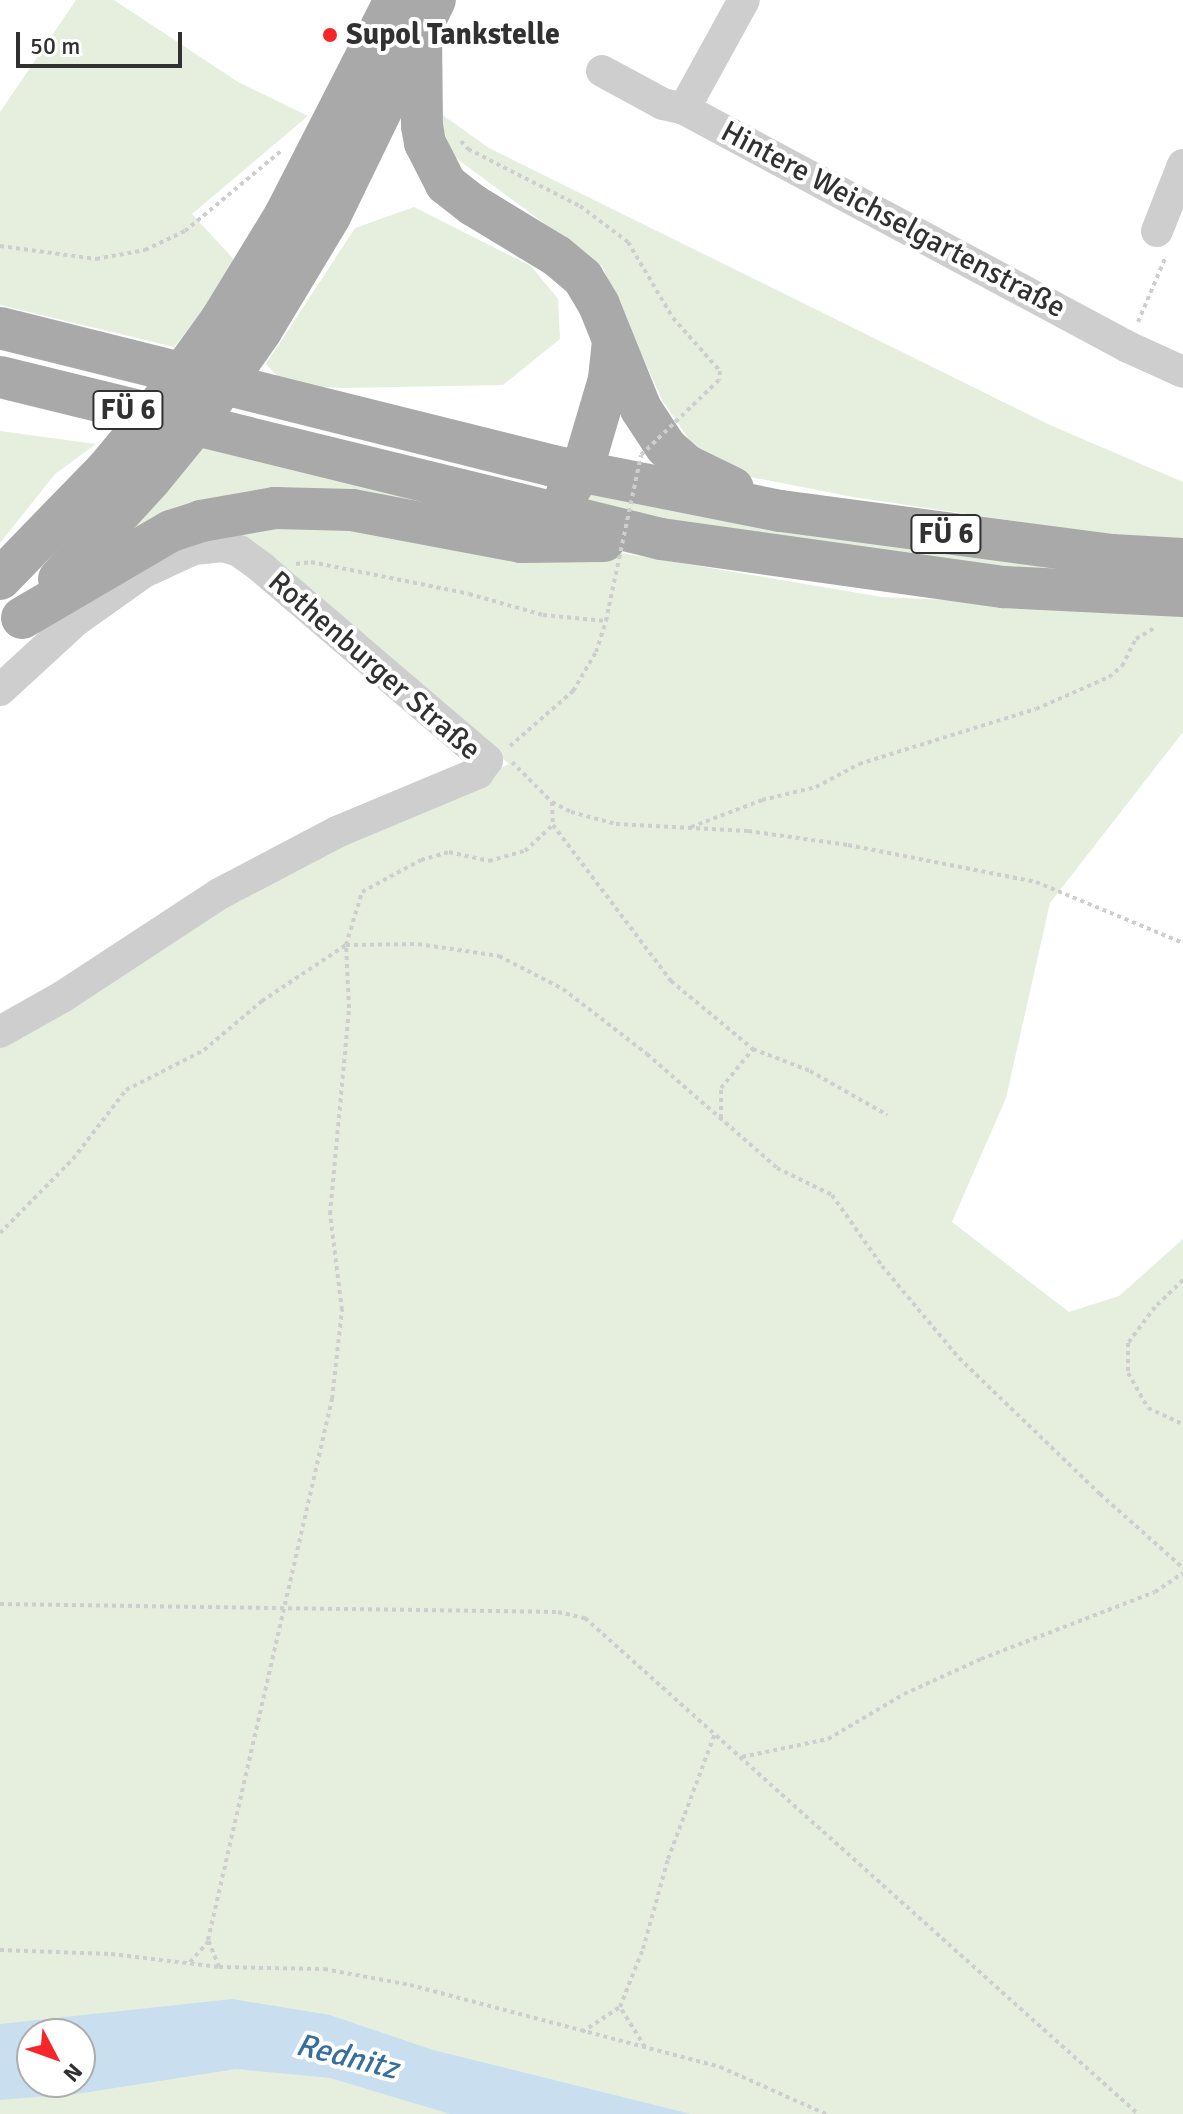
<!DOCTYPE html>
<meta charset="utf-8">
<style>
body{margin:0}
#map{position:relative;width:1183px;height:2114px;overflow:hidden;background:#fff;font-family:Signika,sans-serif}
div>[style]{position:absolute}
.green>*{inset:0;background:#e6efde}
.water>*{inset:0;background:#c9dff0}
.path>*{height:4px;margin-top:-2px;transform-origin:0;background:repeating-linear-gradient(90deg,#cecece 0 4px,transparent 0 8px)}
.minor>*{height:32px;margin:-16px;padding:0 16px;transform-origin:16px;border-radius:16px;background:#cecece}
.major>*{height:42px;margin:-21px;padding:0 21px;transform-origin:21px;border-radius:21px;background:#a9a9a9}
.path-bridge>*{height:4px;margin-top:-2px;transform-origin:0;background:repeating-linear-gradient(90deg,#cecece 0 4px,transparent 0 8px)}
.major-bridge>*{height:42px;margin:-21px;padding:0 21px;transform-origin:21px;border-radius:21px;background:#a9a9a9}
.dots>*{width:22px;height:22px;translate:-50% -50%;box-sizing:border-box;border:4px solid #fff;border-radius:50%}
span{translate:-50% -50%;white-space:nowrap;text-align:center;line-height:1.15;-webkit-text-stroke:8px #fff;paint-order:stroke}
.shield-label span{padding:2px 6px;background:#fff;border:2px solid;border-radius:6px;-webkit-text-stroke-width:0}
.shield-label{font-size:28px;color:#313131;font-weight:700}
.poi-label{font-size:30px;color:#313131;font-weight:700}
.left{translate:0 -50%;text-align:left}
.street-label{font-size:30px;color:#313131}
.water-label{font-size:32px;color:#366f9b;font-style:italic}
.north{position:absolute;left:16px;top:2018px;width:80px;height:80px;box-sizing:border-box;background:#fff;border:2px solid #adadad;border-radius:50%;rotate:131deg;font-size:22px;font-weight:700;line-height:32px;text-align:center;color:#313131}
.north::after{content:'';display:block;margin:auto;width:28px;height:36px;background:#f4262b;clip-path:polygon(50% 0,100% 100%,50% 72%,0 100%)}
.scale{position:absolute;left:16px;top:32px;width:166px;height:36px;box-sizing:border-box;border:4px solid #313131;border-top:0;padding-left:10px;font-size:24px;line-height:28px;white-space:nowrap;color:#313131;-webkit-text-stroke:6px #fff;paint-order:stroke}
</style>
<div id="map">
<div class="green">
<i style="clip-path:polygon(76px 0,114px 0,238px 82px,308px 116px,192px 214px,239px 265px,174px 347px,0 305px,0 112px)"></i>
<i style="clip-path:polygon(437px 111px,489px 148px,1050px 425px,1183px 482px,1183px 546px,853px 497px,750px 477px,701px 457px,662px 400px,602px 266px,453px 156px)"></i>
<i style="clip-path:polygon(414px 207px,531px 266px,558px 299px,560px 339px,503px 385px,343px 388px,303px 386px,279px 378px,266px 364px,355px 228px)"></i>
<i style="clip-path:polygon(0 431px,96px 444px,55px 474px,0 543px)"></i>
<i style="clip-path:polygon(203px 447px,539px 527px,356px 503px,100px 561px)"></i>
<i style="clip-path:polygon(576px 491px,1147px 569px,1020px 575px,585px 509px)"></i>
<i style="clip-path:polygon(evenodd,248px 520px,615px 552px,882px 597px,1183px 611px,1183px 732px,1050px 903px,1006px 1098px,952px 1222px,1069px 1312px,1119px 1296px,1183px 1239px,1183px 2114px,0 2114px,0 1039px,213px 914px,373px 826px,509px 764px,244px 541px,223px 538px,248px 520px,32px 2034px,80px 2034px,80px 2082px,32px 2082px,32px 2034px)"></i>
</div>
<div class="water">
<i style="clip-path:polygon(evenodd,232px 1999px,330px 2015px,433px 2050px,691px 2114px,450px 2114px,330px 2078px,236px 2069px,83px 2093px,0 2100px,0 2024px,232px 1999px,32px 2034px,80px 2034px,80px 2082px,32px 2082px,32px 2034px)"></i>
</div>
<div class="path">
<i style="left:461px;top:141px;width:11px;rotate:49deg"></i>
<i style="left:468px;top:149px;width:126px;rotate:27deg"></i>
<i style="left:580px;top:206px;width:60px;rotate:36.9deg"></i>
<i style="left:628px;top:242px;width:88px;rotate:59.4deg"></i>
<i style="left:673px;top:318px;width:71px;rotate:48.4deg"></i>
<i style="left:720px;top:371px;width:9px;rotate:96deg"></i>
<i style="left:0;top:246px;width:97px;rotate:7.7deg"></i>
<i style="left:96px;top:259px;width:50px;rotate:-10.4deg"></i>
<i style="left:145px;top:250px;width:44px;rotate:-25.4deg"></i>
<i style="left:185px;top:231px;width:125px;rotate:-39.8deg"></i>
<i style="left:1138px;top:322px;width:72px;rotate:-67deg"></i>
<i style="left:296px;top:564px;width:15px;rotate:-8deg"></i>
<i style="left:311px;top:562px;width:161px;rotate:11.4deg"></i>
<i style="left:469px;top:594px;width:77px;rotate:15.8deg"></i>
<i style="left:543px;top:615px;width:63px;rotate:5.4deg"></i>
<i style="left:606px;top:621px;width:15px;rotate:-79deg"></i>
<i style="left:510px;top:746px;width:84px;rotate:-41.1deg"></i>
<i style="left:573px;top:691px;width:45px;rotate:-59.5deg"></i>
<i style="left:596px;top:652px;width:33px;rotate:-72deg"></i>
<i style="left:512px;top:762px;width:57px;rotate:45deg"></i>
<i style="left:552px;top:802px;width:21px;rotate:28deg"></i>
<i style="left:571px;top:812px;width:47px;rotate:14.9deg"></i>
<i style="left:616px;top:824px;width:132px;rotate:3deg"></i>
<i style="left:748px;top:831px;width:101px;rotate:8deg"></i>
<i style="left:848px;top:845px;width:192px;rotate:11.1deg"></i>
<i style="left:1036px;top:882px;width:159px;rotate:22.5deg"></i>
<i style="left:552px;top:802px;width:23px;rotate:88deg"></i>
<i style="left:553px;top:825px;width:196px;rotate:52.9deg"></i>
<i style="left:671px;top:981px;width:107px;rotate:39.7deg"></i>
<i style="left:753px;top:1049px;width:61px;rotate:21.1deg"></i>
<i style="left:810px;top:1071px;width:89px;rotate:29.7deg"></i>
<i style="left:691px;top:827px;width:76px;rotate:-20.8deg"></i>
<i style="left:762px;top:800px;width:56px;rotate:-13.5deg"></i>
<i style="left:816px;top:787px;width:49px;rotate:-28.1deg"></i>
<i style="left:859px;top:764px;width:185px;rotate:-17.3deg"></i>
<i style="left:1036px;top:709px;width:80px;rotate:-23.7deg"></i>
<i style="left:1109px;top:677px;width:17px;rotate:-40deg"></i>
<i style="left:1122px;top:666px;width:30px;rotate:-63deg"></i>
<i style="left:1136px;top:639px;width:21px;rotate:-31deg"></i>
<i style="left:721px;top:1118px;width:30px;rotate:-90deg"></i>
<i style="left:721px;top:1088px;width:50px;rotate:-50.6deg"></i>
<i style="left:0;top:1233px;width:104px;rotate:-45.4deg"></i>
<i style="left:73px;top:1159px;width:87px;rotate:-52.5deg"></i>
<i style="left:126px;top:1090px;width:88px;rotate:-27.1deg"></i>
<i style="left:204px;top:1050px;width:76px;rotate:-40.2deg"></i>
<i style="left:262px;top:1001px;width:101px;rotate:-33.7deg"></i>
<i style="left:346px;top:945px;width:72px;rotate:-0.8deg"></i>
<i style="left:418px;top:944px;width:82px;rotate:8.4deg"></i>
<i style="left:499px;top:956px;width:72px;rotate:27.3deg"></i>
<i style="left:563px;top:989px;width:106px;rotate:37.7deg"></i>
<i style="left:647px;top:1054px;width:173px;rotate:41.2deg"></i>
<i style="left:777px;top:1168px;width:61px;rotate:26.1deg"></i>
<i style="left:832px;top:1195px;width:87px;rotate:54.8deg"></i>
<i style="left:882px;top:1266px;width:120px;rotate:50.1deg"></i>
<i style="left:959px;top:1358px;width:196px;rotate:44deg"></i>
<i style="left:1100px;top:1494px;width:111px;rotate:41.7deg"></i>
<i style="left:1183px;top:1280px;width:39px;rotate:136deg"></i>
<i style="left:1155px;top:1307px;width:45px;rotate:126.9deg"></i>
<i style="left:1128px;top:1343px;width:30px;rotate:90deg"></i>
<i style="left:1128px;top:1373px;width:40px;rotate:60.3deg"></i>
<i style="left:1148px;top:1408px;width:38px;rotate:25deg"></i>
<i style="left:0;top:1604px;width:558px;rotate:0.82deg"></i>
<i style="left:558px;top:1612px;width:28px;rotate:13deg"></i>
<i style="left:585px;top:1618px;width:743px;rotate:41.89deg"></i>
<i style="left:742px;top:1757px;width:88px;rotate:-11.8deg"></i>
<i style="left:828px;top:1739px;width:88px;rotate:-30.6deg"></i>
<i style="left:904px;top:1694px;width:85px;rotate:-24.4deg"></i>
<i style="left:981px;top:1659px;width:186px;rotate:-21.1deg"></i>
<i style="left:1155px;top:1592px;width:34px;rotate:-34deg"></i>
<i style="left:0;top:1950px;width:111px;rotate:2.1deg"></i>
<i style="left:111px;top:1954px;width:109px;rotate:6.9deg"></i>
<i style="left:219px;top:1967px;width:105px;rotate:1.1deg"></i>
<i style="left:324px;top:1969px;width:87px;rotate:10.5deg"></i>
<i style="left:410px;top:1985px;width:321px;rotate:14.8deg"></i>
<i style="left:720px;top:2067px;width:116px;rotate:23.9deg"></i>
<i style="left:190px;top:1962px;width:28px;rotate:-48deg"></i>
<i style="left:219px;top:1967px;width:29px;rotate:-112deg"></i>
<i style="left:208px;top:1940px;width:555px;rotate:-77.09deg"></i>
<i style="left:332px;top:1399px;width:90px;rotate:-83.6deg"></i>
<i style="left:342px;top:1310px;width:97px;rotate:-97.1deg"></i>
<i style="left:330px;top:1214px;width:207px;rotate:-84.7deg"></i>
<i style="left:349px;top:1008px;width:63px;rotate:-92.7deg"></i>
<i style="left:346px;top:945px;width:55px;rotate:-73.2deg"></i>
<i style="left:362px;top:892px;width:67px;rotate:-28.5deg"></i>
<i style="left:421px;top:860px;width:29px;rotate:-16deg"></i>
<i style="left:449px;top:852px;width:41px;rotate:12.7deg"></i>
<i style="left:489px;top:861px;width:37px;rotate:-16deg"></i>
<i style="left:525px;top:851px;width:38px;rotate:-43deg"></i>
<i style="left:582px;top:2032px;width:45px;rotate:-33.3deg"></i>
<i style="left:645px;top:2047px;width:47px;rotate:-122deg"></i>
<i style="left:620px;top:2007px;width:62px;rotate:-68.4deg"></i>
<i style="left:643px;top:1949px;width:93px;rotate:-74.5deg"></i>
<i style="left:668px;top:1859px;width:134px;rotate:-69.5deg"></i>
</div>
<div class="minor">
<i style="left:602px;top:71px;width:69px;rotate:28.4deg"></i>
<i style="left:663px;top:104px;width:22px;rotate:13deg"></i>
<i style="left:684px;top:109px;width:504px;rotate:28.19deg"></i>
<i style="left:1128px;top:347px;width:60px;rotate:24.4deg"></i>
<i style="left:684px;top:109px;width:124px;rotate:-61.2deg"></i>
<i style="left:1157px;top:231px;width:71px;rotate:-68.5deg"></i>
<i style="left:0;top:690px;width:102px;rotate:-42.6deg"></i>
<i style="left:75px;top:621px;width:85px;rotate:-35.4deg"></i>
<i style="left:144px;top:572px;width:55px;rotate:-24.7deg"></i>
<i style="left:194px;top:549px;width:29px;rotate:-6deg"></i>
<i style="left:223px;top:546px;width:17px;rotate:17deg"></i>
<i style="left:239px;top:551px;width:29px;rotate:36deg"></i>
<i style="left:262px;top:568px;width:296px;rotate:40.5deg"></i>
<i style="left:487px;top:760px;width:16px;rotate:125deg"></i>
<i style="left:478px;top:773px;width:153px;rotate:157.3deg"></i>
<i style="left:337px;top:832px;width:133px;rotate:152.3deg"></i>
<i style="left:219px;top:894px;width:188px;rotate:146.7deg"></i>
<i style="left:62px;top:997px;width:71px;rotate:150.6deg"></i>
</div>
<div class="major">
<i style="left:421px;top:32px;width:94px;rotate:89.4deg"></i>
<i style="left:422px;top:126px;width:17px;rotate:80deg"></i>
<i style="left:425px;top:143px;width:46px;rotate:62.9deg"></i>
<i style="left:446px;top:184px;width:34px;rotate:38deg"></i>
<i style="left:473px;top:205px;width:98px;rotate:31.3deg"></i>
<i style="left:557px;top:256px;width:34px;rotate:40deg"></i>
<i style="left:583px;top:278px;width:31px;rotate:59deg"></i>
<i style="left:599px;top:305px;width:112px;rotate:68deg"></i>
<i style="left:641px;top:409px;width:45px;rotate:56.7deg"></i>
<i style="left:666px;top:447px;width:27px;rotate:42deg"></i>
<i style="left:686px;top:465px;width:52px;rotate:26.1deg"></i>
<i style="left:221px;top:320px;width:123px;rotate:-58.6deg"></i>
<i style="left:285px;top:215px;width:242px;rotate:-62.9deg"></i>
<i style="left:0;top:328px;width:570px;rotate:14.01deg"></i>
<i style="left:553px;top:466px;width:232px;rotate:11.2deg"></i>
<i style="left:781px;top:511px;width:334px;rotate:7.6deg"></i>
<i style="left:1112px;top:555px;width:71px;rotate:3.2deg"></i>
<i style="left:261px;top:331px;width:134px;rotate:-59deg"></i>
<i style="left:330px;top:216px;width:240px;rotate:-64.1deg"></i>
<i style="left:0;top:377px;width:681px;rotate:13.77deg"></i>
<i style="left:661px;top:539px;width:346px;rotate:8deg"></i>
<i style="left:1004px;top:587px;width:179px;rotate:2.9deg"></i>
<i style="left:567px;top:493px;width:27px;rotate:-56deg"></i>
<i style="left:582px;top:471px;width:96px;rotate:-73.6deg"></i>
<i style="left:609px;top:379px;width:36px;rotate:-84deg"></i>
<i style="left:0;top:579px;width:153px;rotate:-45.8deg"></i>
<i style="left:59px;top:579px;width:134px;rotate:-47.4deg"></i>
<i style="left:22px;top:618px;width:173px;rotate:-30.3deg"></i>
<i style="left:171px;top:531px;width:32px;rotate:-18deg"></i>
<i style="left:201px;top:521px;width:75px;rotate:-10deg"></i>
<i style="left:275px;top:508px;width:77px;rotate:1.5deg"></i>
<i style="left:352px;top:510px;width:172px;rotate:10.7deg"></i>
<i style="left:521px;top:542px;width:83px;rotate:-0.7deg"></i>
</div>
<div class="path-bridge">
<i style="left:609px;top:606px;width:154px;rotate:-78deg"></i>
<i style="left:641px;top:455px;width:108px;rotate:-43.9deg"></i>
</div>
<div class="major-bridge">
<i style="left:107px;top:469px;width:70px;rotate:-50.2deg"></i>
<i style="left:152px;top:415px;width:117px;rotate:-54deg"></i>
<i style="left:150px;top:480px;width:71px;rotate:-50.7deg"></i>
<i style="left:195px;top:425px;width:115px;rotate:-54.9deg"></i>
</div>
<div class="dots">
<i style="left:330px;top:35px;background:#f4262b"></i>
</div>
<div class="shield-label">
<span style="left:128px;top:410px">FÜ 6</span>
<span style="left:946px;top:534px">FÜ 6</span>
</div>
<div class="poi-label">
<span class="left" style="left:346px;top:35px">Supol Tankstelle</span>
</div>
<div class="street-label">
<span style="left:893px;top:220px;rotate:28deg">Hintere Weichselgartenstraße</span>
<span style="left:374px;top:666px;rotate:41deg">Rothenburger Straße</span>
</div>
<div class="water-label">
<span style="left:347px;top:2057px;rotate:14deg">Rednitz</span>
</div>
<div class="north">N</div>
<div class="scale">50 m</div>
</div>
